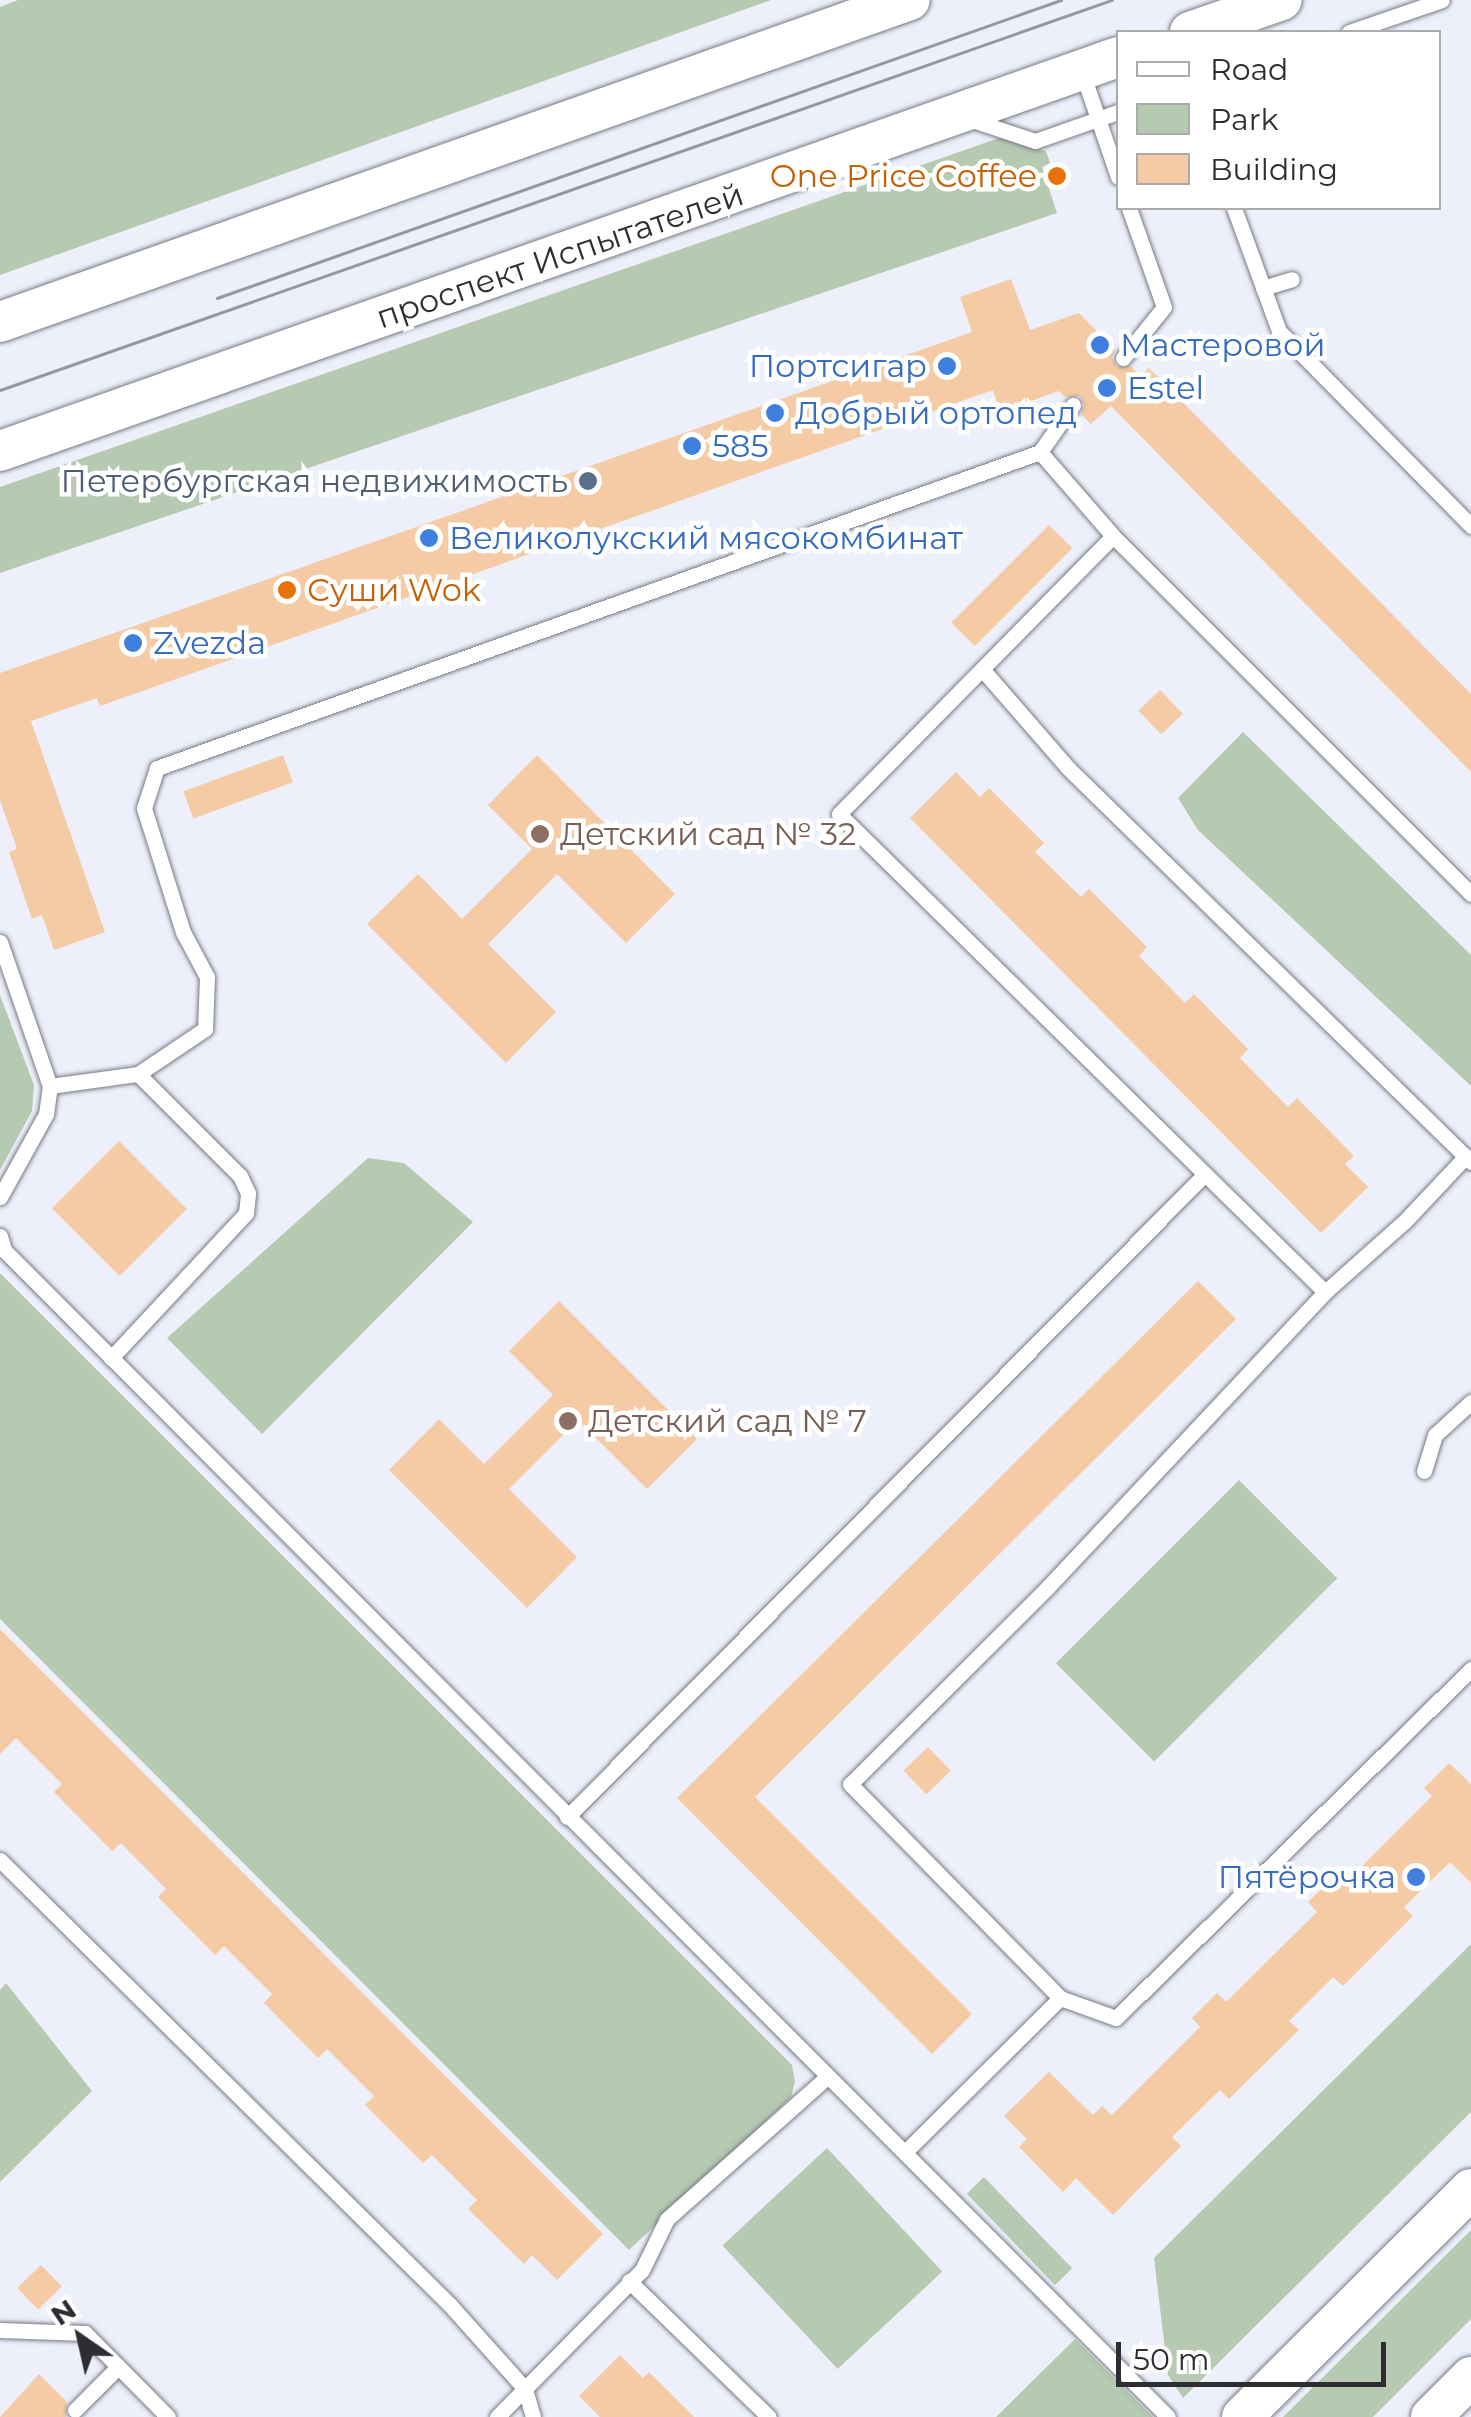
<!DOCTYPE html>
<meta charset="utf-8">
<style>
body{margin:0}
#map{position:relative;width:1471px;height:2417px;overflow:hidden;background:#edf0fb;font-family:Montserrat,sans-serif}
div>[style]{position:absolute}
.green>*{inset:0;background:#b5cab1;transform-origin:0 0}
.building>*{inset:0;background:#f4cba4;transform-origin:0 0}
.roads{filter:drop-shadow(0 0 2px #777a84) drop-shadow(0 0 2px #777a84)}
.lane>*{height:15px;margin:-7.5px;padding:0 7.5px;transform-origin:7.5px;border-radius:7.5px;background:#fff}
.secondary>*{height:40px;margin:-20px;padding:0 20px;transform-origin:20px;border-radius:20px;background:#fff}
.tram>*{height:2.5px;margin:-1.25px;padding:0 1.25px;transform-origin:1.25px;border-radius:1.25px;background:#9698a0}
.dots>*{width:28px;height:28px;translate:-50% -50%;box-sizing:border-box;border:5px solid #fff;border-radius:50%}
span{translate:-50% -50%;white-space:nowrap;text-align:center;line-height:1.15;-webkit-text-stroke:9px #fff;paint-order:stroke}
.food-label{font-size:32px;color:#c56008}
.right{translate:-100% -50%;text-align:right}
.left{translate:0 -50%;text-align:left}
.street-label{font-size:32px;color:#2d2e33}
.shop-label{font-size:32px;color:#366cbe}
.service-label{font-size:32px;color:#4e5e75}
.education-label{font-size:32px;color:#785e54}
.legend{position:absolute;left:1116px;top:30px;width:325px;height:180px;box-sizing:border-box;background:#fff;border:2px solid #ababad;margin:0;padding:12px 18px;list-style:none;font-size:30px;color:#2d2e33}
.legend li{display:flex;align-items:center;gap:20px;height:50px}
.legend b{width:50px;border:2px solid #ababad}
.north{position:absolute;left:30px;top:2287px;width:100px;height:100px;-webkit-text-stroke:8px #fff;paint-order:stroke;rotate:326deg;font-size:28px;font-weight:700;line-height:40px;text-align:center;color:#2d2e33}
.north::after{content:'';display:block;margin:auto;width:35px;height:45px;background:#2d2e33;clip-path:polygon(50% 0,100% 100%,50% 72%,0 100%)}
.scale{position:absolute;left:1116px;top:2342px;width:270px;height:45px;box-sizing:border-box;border:5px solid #2d2e33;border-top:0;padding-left:12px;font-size:30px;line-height:35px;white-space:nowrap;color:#2d2e33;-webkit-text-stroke:8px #fff;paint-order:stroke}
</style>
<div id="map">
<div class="green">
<i style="clip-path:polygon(18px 0,771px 0,0 275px,0 7px)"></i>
<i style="clip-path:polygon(1002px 137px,1046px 151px,1050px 163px,1042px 167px,1057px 213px,0 573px,0 487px)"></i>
<i style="clip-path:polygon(1243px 732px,1471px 955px,1471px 1086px,1198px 830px,1178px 798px)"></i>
<i style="clip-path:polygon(0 995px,34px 1085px,32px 1111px,0 1170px)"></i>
<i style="clip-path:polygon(368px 1158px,404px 1163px,473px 1222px,262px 1434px,167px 1338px)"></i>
<i style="clip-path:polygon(0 1273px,792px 2065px,795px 2081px,791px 2097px,629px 2250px,0 1619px)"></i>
<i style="left:1239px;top:1480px;width:139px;height:259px;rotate:45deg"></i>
<i style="clip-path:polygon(1471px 1944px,1471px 2112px,1183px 2398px,1168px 2375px,1154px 2258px)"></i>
<i style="clip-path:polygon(6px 1983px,92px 2091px,0 2182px,0 1990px)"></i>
<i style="left:827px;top:2148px;width:169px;height:143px;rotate:47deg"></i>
<i style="left:984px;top:2177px;width:127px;height:24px;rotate:46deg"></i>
<i style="clip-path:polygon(1471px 2230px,1471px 2319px,1373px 2417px,1283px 2417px)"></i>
<i style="clip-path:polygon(1075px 2339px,1153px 2417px,996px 2417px)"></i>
</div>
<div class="building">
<i style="clip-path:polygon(1011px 279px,1030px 330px,1079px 313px,1115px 350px,1112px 357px,1117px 367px,1131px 366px,1140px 376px,1149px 368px,1471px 694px,1471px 772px,1111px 406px,1091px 424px,1081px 414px,1084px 405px,1080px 396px,1065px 397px,1059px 391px,1000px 412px,993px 390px,100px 706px,97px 698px,31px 721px,105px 932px,54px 950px,42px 915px,32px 919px,9px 852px,17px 849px,0 800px,0 673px,972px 332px,960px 297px)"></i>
<i style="left:1049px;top:525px;width:33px;height:138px;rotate:45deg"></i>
<i style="left:1160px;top:690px;width:33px;height:30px;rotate:46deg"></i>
<i style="left:283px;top:755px;width:29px;height:106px;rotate:70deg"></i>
<i style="clip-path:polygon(537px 755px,675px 894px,626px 943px,557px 874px,488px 944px,556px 1012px,506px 1063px,367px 924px,418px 874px,462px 919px,532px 849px,488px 805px)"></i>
<i style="clip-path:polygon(956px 772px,980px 797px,989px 788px,1044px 843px,1035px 852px,1081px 897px,1089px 889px,1147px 947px,1139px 956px,1185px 1003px,1194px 994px,1248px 1049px,1240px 1058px,1288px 1107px,1297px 1098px,1354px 1156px,1345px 1164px,1368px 1187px,1321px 1233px,910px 818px)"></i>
<i style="left:119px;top:1141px;width:96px;height:95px;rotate:45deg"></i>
<i style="clip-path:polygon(1198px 1281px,1236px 1319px,755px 1797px,972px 2014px,932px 2054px,677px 1798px)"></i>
<i style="clip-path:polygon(559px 1301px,697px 1439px,647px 1489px,578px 1420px,509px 1489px,577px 1557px,527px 1608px,389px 1470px,439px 1419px,484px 1464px,553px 1395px,509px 1351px)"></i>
<i style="clip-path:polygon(0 1629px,603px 2234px,557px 2280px,532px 2255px,524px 2264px,468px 2209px,477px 2200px,432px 2155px,423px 2163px,365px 2105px,374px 2096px,327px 2049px,318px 2058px,264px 2003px,272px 1994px,224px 1946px,215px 1955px,158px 1897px,166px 1889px,121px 1843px,112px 1851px,54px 1792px,62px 1784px,16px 1738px,0 1754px)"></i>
<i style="left:928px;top:1747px;width:33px;height:34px;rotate:46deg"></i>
<i style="clip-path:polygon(1449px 1763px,1471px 1784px,1471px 1883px,1450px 1862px,1404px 1907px,1413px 1916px,1343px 1986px,1333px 1977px,1289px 2021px,1299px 2030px,1229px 2099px,1220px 2090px,1172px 2137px,1181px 2146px,1113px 2215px,1076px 2178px,1063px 2192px,1019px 2147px,1027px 2139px,1004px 2116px,1049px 2072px,1093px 2115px,1102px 2106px,1112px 2115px,1200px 2027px,1192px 2018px,1217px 1993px,1226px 2002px,1317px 1912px,1308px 1902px,1334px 1877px,1342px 1886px,1432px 1796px,1424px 1788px)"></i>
<i style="left:41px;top:2265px;width:30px;height:33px;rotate:46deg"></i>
<i style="clip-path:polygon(620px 2355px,643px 2378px,649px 2372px,694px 2417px,600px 2417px,579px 2396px)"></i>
<i style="clip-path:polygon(39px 2374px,67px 2402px,66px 2417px,0 2417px)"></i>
</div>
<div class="roads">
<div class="lane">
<i style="left:1349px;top:32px;width:98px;rotate:-19deg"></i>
<i style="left:1082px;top:72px;width:111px;rotate:71.1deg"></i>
<i style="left:969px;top:119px;width:70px;rotate:18.4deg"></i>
<i style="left:1035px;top:141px;width:88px;rotate:-19.3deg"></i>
<i style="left:1234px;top:208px;width:131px;rotate:69.9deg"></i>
<i style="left:1279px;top:331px;width:274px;rotate:45.4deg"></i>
<i style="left:1263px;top:288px;width:30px;rotate:-17deg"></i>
<i style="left:1123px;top:358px;width:65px;rotate:-51.2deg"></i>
<i style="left:1164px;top:307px;width:105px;rotate:-109.5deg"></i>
<i style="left:1073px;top:405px;width:57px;rotate:125.1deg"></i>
<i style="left:1040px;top:452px;width:111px;rotate:49deg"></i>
<i style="left:1113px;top:536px;width:506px;rotate:45deg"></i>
<i style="left:1113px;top:536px;width:390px;rotate:134.6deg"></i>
<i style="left:839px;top:814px;width:513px;rotate:44.53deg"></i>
<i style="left:982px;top:669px;width:131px;rotate:49deg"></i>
<i style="left:1068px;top:768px;width:564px;rotate:44.35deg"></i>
<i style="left:0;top:942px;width:152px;rotate:70.9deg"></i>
<i style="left:50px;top:1086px;width:89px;rotate:-7.8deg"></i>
<i style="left:138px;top:1074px;width:81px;rotate:-33.9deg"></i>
<i style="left:205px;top:1029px;width:52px;rotate:-87.8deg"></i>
<i style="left:207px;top:977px;width:51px;rotate:-118.1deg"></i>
<i style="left:183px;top:932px;width:130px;rotate:-107.5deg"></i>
<i style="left:144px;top:808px;width:42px;rotate:-72deg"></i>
<i style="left:157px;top:768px;width:938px;rotate:-19.69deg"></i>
<i style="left:0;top:1197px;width:95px;rotate:-61deg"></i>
<i style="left:46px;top:1114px;width:28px;rotate:-82deg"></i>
<i style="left:0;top:1236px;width:15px;rotate:74deg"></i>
<i style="left:4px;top:1250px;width:1648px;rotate:45.07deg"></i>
<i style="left:1325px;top:1292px;width:405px;rotate:133.2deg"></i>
<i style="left:1048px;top:1587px;width:279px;rotate:135.1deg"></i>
<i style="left:850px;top:1784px;width:300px;rotate:45.5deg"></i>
<i style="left:1060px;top:1998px;width:59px;rotate:19.7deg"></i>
<i style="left:1116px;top:2018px;width:498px;rotate:-44.5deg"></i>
<i style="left:111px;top:1358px;width:198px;rotate:-47deg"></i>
<i style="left:246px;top:1213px;width:20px;rotate:-84deg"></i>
<i style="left:248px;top:1193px;width:19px;rotate:-115deg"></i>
<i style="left:240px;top:1176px;width:144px;rotate:-135deg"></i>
<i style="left:1424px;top:1471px;width:38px;rotate:-73deg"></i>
<i style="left:1435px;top:1435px;width:49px;rotate:-42.5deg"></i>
<i style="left:567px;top:1817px;width:906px;rotate:-45.22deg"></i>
<i style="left:1205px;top:1174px;width:168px;rotate:44.5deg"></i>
<i style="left:1325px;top:1292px;width:107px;rotate:-41.6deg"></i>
<i style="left:1405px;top:1221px;width:88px;rotate:-46.8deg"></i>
<i style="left:0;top:1860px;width:633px;rotate:44.68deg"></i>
<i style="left:450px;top:2305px;width:113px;rotate:48.2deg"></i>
<i style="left:525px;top:2389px;width:29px;rotate:74deg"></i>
<i style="left:906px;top:2151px;width:217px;rotate:-44.8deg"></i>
<i style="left:629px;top:2281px;width:195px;rotate:44.2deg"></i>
<i style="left:0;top:2330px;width:85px;rotate:2deg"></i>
<i style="left:85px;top:2333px;width:118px;rotate:45.3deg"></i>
<i style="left:75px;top:2410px;width:61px;rotate:-45deg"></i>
<i style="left:497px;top:2417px;width:206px;rotate:-45.4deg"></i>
<i style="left:642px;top:2270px;width:57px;rotate:-63.9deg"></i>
<i style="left:667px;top:2219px;width:213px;rotate:-41.6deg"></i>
</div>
<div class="secondary">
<i style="left:1190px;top:32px;width:97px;rotate:-19.2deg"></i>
<i style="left:0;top:322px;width:965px;rotate:-19.49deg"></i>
<i style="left:0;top:451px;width:1185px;rotate:-19.41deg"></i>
<i style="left:1242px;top:2417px;width:323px;rotate:-44.9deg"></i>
<i style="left:1431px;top:2417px;width:57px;rotate:-45deg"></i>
</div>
</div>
<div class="tram">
<i style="left:217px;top:298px;width:895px;rotate:-19.45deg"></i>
<i style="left:0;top:390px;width:1178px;rotate:-19.33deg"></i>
</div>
<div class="dots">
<i style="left:1057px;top:176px;background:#e8710a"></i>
<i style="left:1100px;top:345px;background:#3f7fe0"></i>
<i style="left:947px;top:366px;background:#3f7fe0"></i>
<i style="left:1107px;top:388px;background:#3f7fe0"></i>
<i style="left:775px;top:413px;background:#3f7fe0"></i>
<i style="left:692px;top:446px;background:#3f7fe0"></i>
<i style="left:588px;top:481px;background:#5c6f8a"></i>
<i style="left:429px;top:538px;background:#3f7fe0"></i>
<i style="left:287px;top:590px;background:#e8710a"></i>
<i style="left:133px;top:643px;background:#3f7fe0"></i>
<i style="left:540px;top:834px;background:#8d6e63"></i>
<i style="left:568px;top:1421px;background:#8d6e63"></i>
<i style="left:1416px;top:1877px;background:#3f7fe0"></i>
</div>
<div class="food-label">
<span class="right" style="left:1037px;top:176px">One Price Coffee</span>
<span class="left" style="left:307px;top:590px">Суши Wok</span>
</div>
<div class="street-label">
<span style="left:560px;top:256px;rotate:-19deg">проспект Испытателей</span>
</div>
<div class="shop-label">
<span class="left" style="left:1120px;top:345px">Мастеровой</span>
<span class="right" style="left:927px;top:366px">Портсигар</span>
<span class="left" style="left:1127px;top:388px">Estel</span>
<span class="left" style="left:795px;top:413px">Добрый ортопед</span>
<span class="left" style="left:712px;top:446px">585</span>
<span class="left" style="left:449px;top:538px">Великолукский мясокомбинат</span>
<span class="left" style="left:153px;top:643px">Zvezda</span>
<span class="right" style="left:1396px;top:1877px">Пятёрочка</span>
</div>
<div class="service-label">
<span class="right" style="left:568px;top:481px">Петербургская недвижимость</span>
</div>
<div class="education-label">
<span class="left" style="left:560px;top:834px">Детский сад № 32</span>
<span class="left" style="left:588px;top:1421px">Детский сад № 7</span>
</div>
<ul class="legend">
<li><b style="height:12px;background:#fff"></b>Road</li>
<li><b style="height:28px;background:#b5cab1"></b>Park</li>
<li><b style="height:28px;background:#f4cba4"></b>Building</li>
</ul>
<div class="north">N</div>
<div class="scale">50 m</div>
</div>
